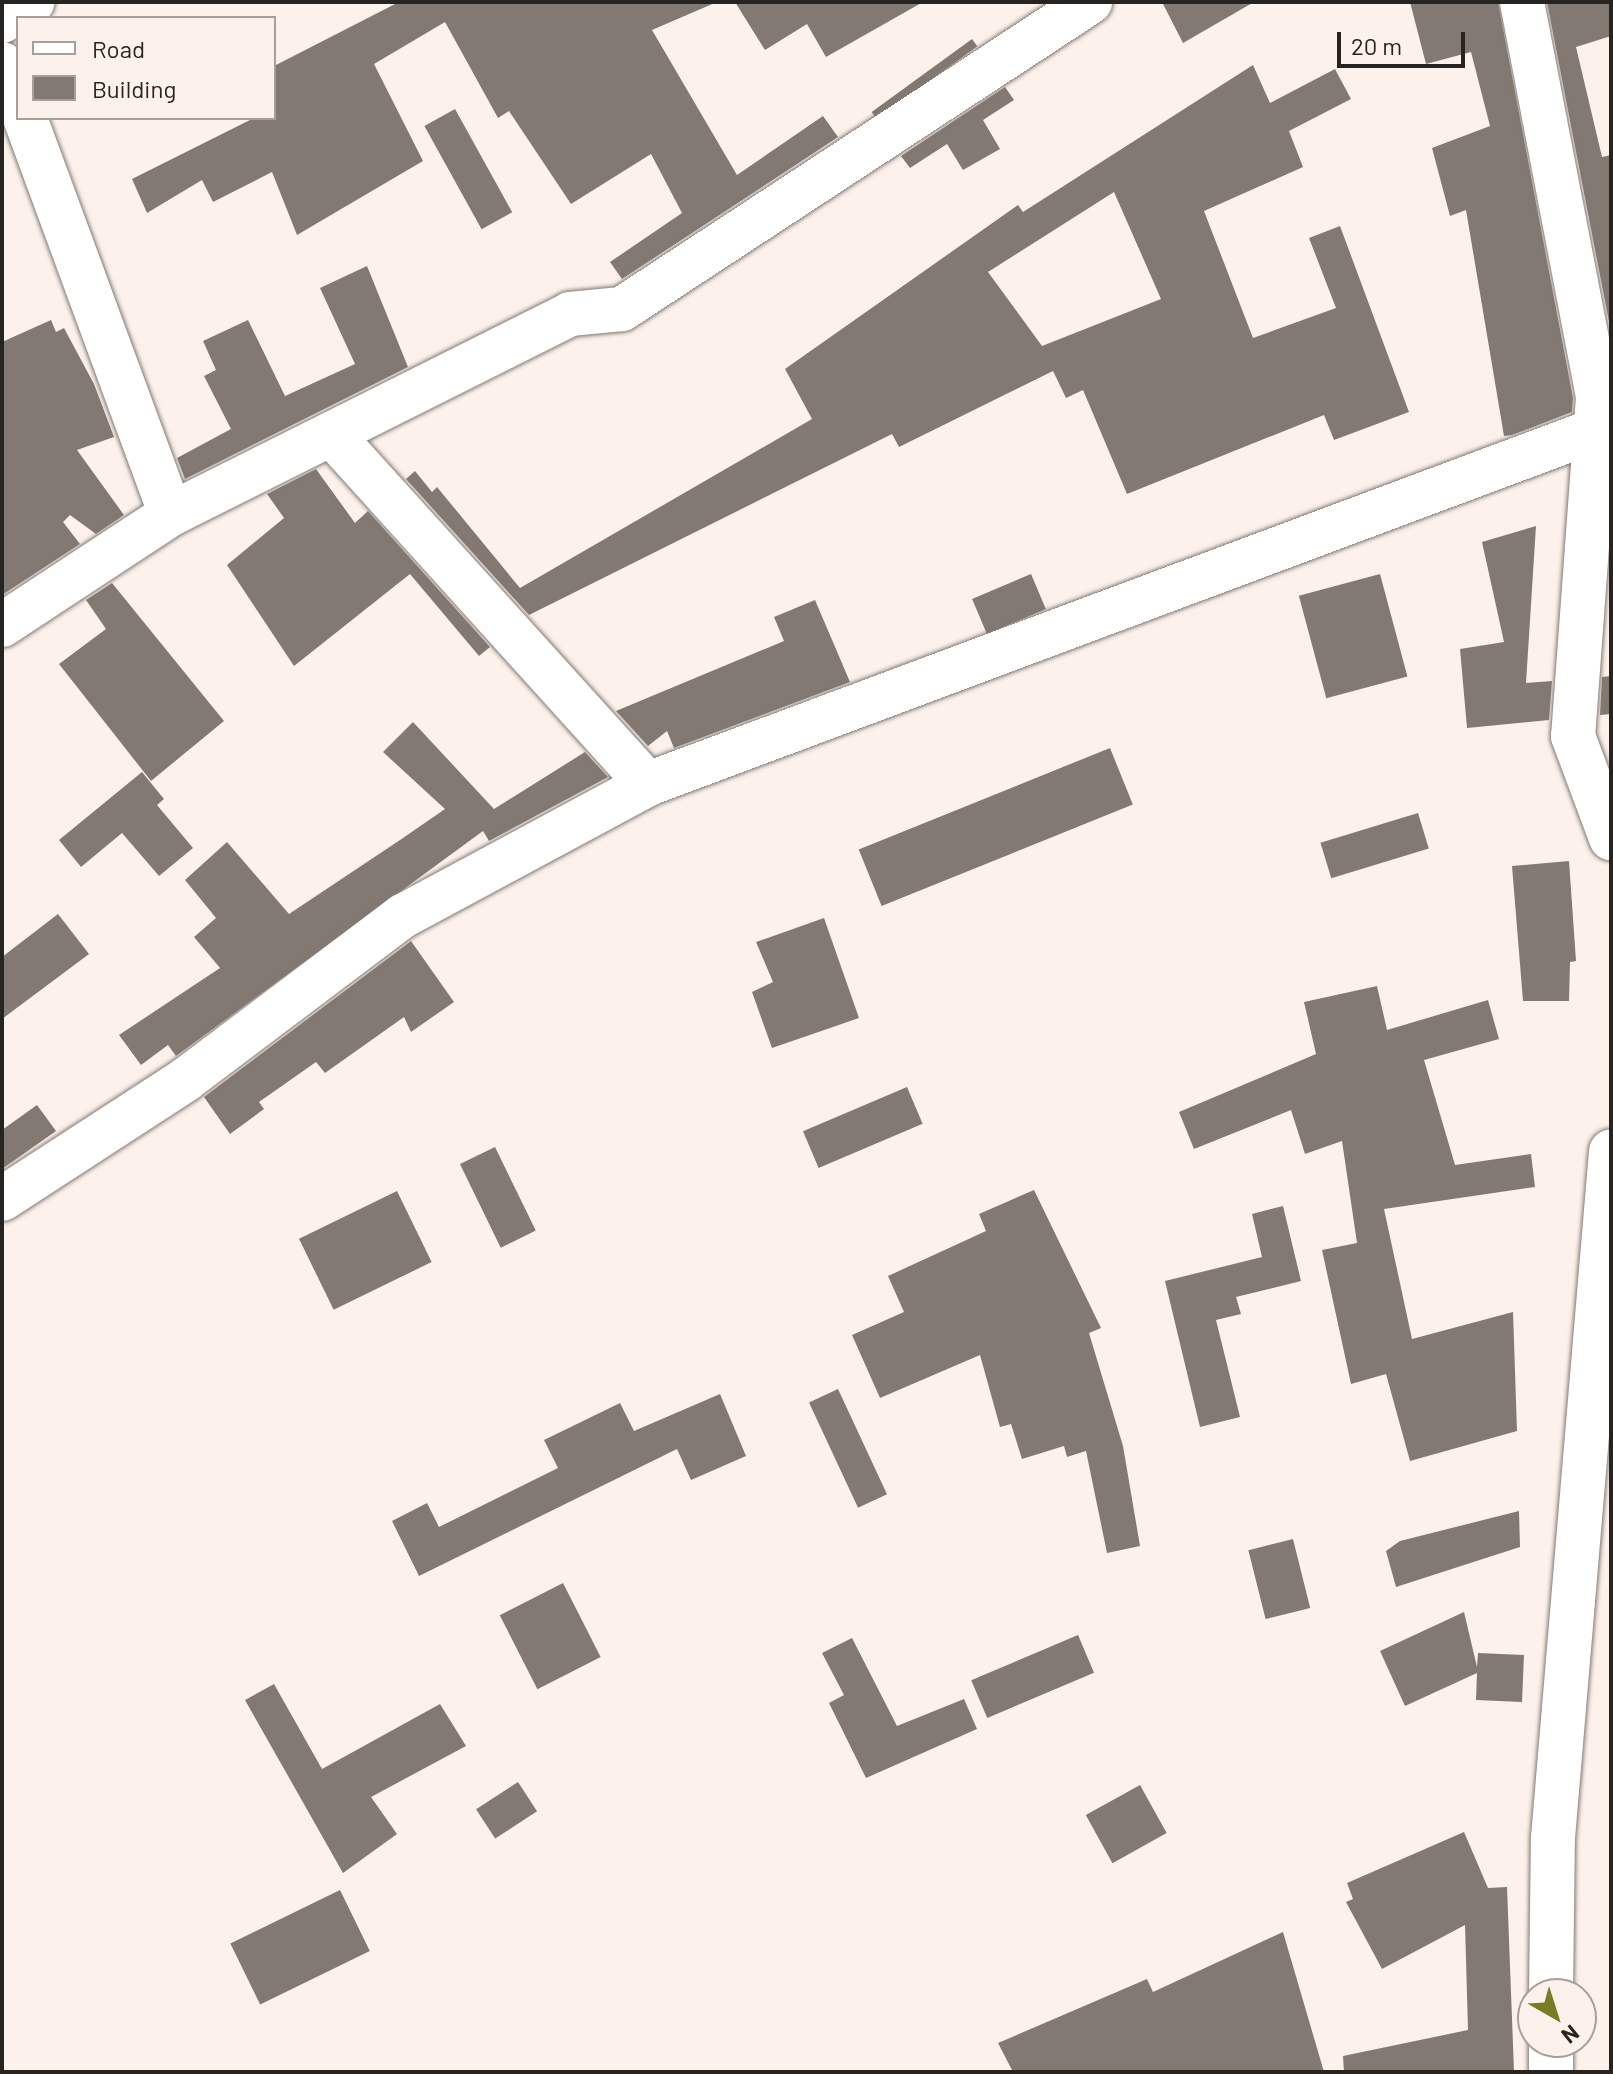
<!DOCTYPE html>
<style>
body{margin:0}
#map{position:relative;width:1613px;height:2074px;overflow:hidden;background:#fdf2eb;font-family:Barlow,sans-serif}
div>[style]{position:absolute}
.building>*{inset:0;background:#827972;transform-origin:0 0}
.roads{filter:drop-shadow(0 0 2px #827973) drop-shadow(0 0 2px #827973)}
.minor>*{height:44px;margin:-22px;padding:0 22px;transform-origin:22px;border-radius:22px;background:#fff}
span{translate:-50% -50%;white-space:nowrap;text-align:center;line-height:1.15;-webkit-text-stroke:6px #fdf2eb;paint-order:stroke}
.frame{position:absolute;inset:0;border:4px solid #272320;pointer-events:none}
.legend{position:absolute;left:16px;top:16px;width:260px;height:104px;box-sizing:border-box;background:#fdf2eb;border:2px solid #a79f9a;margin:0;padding:10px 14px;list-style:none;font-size:24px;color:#272320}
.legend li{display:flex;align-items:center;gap:16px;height:40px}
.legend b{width:40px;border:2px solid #a79f9a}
.north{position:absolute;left:1517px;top:1978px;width:80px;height:80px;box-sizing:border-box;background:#fdf2eb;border:2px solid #a79f9a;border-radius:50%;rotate:141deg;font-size:22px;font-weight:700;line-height:32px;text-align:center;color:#272320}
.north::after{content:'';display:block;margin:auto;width:28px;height:36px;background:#797c24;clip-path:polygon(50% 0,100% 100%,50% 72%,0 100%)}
.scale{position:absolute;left:1337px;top:32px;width:128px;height:36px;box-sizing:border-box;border:4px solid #272320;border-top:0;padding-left:10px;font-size:24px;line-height:28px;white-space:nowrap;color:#272320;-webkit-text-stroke:6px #fdf2eb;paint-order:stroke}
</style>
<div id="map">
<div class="building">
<i style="clip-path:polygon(399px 2px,717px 2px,652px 30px,737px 175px,823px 116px,838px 137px,622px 279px,610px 262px,682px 213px,651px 154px,571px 204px,509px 111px,498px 118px,445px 22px,374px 64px,423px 161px,297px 235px,272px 172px,213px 202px,202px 180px,147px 213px,132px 179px,254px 118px,274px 118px,274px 66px)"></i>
<i style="clip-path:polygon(735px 2px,923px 2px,826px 57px,807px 24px,765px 50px)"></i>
<i style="clip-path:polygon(1162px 2px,1254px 2px,1183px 43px)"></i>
<i style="clip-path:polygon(1410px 2px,1498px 2px,1573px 398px,1572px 412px,1512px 435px,1504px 436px,1466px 210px,1450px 216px,1432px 148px,1490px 126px,1471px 52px,1426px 64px)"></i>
<i style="clip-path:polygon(1547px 2px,1611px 2px,1611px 36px,1576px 47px,1602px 157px,1611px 155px,1611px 332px)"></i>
<i style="left:972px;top:39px;width:9px;height:124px;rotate:54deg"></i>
<i style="clip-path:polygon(evenodd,1253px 65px,1270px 103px,1335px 69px,1351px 99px,1289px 131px,1303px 167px,1204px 211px,1253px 338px,1336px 308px,1309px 238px,1340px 226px,1409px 412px,1334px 440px,1324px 415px,1127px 494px,1083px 390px,1066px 398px,1053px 371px,899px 447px,892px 434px,529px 615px,406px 479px,415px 471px,432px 492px,437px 487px,520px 588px,812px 419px,785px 369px,1018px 205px,1023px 212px,1253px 65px,1114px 192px,1161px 299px,1042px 346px,988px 272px,1114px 192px)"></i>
<i style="clip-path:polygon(1005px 87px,1014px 100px,983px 120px,1000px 149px,963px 170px,947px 144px,910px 168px,901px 156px)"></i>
<i style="left:455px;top:109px;width:118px;height:35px;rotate:61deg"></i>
<i style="clip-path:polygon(367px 266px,408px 367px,185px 479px,177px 458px,231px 429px,204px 376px,216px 370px,203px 341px,248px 320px,285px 396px,355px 364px,320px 288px)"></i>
<i style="clip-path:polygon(51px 320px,56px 332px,64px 328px,94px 384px,114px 437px,77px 450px,124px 515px,96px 534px,70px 515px,63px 522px,80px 544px,2px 595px,2px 342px)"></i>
<i style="clip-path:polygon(316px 469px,355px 523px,368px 511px,490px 647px,479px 656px,410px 574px,294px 666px,227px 565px,284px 518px,267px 494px)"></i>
<i style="clip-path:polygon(1536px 526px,1526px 683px,1552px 681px,1549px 720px,1467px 728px,1460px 649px,1504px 642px,1482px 542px)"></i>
<i style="left:1031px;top:574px;width:38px;height:64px;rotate:67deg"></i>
<i style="left:1380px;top:574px;width:106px;height:84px;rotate:75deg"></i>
<i style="clip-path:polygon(112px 583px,224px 721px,151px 781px,59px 664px,106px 629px,86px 600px)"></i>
<i style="clip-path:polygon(815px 600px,850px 682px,674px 748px,667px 731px,648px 746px,616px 711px,784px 641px,774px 617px)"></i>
<i style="clip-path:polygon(1611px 676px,1611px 714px,1600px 715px,1602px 677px)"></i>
<i style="clip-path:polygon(413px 722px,494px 809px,585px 752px,608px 777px,489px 841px,483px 831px,176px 1056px,168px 1045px,141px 1065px,119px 1035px,220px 968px,194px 937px,216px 918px,185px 880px,227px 842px,289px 914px,403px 838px,445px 809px,383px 752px)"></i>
<i style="left:1110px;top:748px;width:61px;height:271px;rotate:68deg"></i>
<i style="clip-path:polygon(142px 772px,164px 799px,157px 805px,193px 848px,159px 876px,122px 833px,81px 867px,59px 840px)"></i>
<i style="left:1418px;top:813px;width:37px;height:102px;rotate:73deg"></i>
<i style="clip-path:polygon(1569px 861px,1576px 961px,1570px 962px,1569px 1001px,1523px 1001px,1512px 866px)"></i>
<i style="clip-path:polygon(58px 914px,89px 954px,2px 1019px,2px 957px)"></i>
<i style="clip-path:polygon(824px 918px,859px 1018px,772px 1048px,752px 992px,773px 982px,756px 942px)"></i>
<i style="clip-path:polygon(411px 941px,454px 1002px,411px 1032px,404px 1017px,325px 1073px,316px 1062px,259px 1102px,264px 1109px,230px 1134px,204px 1097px)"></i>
<i style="clip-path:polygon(1377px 986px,1387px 1030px,1488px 1000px,1499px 1039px,1424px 1060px,1455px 1165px,1531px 1154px,1535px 1187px,1384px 1209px,1412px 1339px,1513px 1312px,1517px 1431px,1410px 1461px,1386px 1374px,1351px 1384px,1322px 1250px,1357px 1243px,1342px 1141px,1305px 1154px,1291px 1110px,1194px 1149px,1179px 1112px,1316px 1054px,1304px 1002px)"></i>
<i style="left:907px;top:1087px;width:40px;height:113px;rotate:67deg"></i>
<i style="clip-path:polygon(37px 1105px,56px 1131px,2px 1169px,2px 1130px)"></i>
<i style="left:495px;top:1147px;width:93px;height:39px;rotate:64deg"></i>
<i style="clip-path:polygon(1034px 1190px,1101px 1328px,1089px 1333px,1123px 1446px,1140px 1546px,1107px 1553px,1086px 1451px,1067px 1457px,1064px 1446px,1022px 1459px,1011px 1424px,1000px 1427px,980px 1355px,880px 1398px,852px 1335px,904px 1312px,888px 1276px,986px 1231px,979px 1214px)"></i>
<i style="left:397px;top:1191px;width:79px;height:109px;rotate:64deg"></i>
<i style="clip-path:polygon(1283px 1206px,1301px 1281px,1236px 1297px,1241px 1314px,1216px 1320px,1240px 1417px,1200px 1427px,1165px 1281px,1262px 1257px,1252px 1214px)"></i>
<i style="left:838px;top:1389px;width:116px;height:32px;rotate:65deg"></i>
<i style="clip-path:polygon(720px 1394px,746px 1456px,691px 1480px,677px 1449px,419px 1576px,392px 1521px,427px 1503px,439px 1527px,558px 1468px,544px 1440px,620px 1403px,634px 1431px)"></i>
<i style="clip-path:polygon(1519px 1511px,1520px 1547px,1396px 1587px,1386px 1551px,1400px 1541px)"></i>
<i style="left:1293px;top:1539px;width:71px;height:46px;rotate:76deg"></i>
<i style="left:563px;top:1583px;width:83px;height:71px;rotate:63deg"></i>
<i style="clip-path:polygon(1464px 1612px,1477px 1667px,1478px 1653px,1524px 1655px,1522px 1702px,1476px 1700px,1477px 1673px,1405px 1706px,1380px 1651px)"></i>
<i style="left:1078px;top:1635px;width:41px;height:116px;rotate:67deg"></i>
<i style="clip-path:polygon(852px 1638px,897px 1726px,964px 1699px,977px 1729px,866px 1778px,829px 1703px,844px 1695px,822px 1653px)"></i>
<i style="clip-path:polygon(274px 1684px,322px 1769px,440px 1704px,466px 1746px,371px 1797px,397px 1834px,343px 1873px,245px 1700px)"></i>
<i style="left:518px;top:1782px;width:35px;height:50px;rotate:57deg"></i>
<i style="left:1140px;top:1785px;width:55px;height:62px;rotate:61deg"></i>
<i style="clip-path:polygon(1464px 1832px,1488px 1888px,1507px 1887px,1514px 2071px,1344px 2072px,1343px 2056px,1468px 2030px,1465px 1925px,1382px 1969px,1346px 1902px,1353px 1899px,1347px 1883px)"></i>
<i style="left:340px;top:1890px;width:68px;height:122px;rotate:64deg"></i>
<i style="clip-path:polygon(1283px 1932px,1324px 2072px,1013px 2072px,998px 2043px,1147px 1979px,1153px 1992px)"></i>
</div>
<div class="roads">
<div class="minor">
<i style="left:1522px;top:2px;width:402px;rotate:79.1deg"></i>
<i style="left:1598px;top:397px;width:340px;rotate:94.2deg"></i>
<i style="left:1573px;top:736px;width:109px;rotate:69.6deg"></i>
<i style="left:2px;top:21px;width:36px;rotate:-32deg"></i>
<i style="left:2px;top:64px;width:40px;rotate:66.6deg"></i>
<i style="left:25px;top:118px;width:422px;rotate:69.8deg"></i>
<i style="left:334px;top:437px;width:468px;rotate:47.9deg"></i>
<i style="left:2px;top:625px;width:202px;rotate:-33.3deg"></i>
<i style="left:171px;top:514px;width:446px;rotate:-26.6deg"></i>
<i style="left:570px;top:314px;width:52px;rotate:-5.5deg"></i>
<i style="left:622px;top:309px;width:560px;rotate:-33.26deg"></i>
<i style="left:2px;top:1199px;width:218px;rotate:-33deg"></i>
<i style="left:185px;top:1080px;width:273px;rotate:-37deg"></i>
<i style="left:403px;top:916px;width:278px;rotate:-28.3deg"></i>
<i style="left:648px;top:784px;width:1012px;rotate:-20.48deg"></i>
<i style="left:1551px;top:1994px;width:156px;rotate:-89.3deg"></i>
<i style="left:1553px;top:1838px;width:689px;rotate:-85.17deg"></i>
<i style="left:1551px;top:2072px;width:30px;rotate:-90deg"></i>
</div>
</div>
<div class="frame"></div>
<ul class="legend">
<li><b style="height:10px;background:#fff"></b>Road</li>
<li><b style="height:22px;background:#827972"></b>Building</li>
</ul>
<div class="north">N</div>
<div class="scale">20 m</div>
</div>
